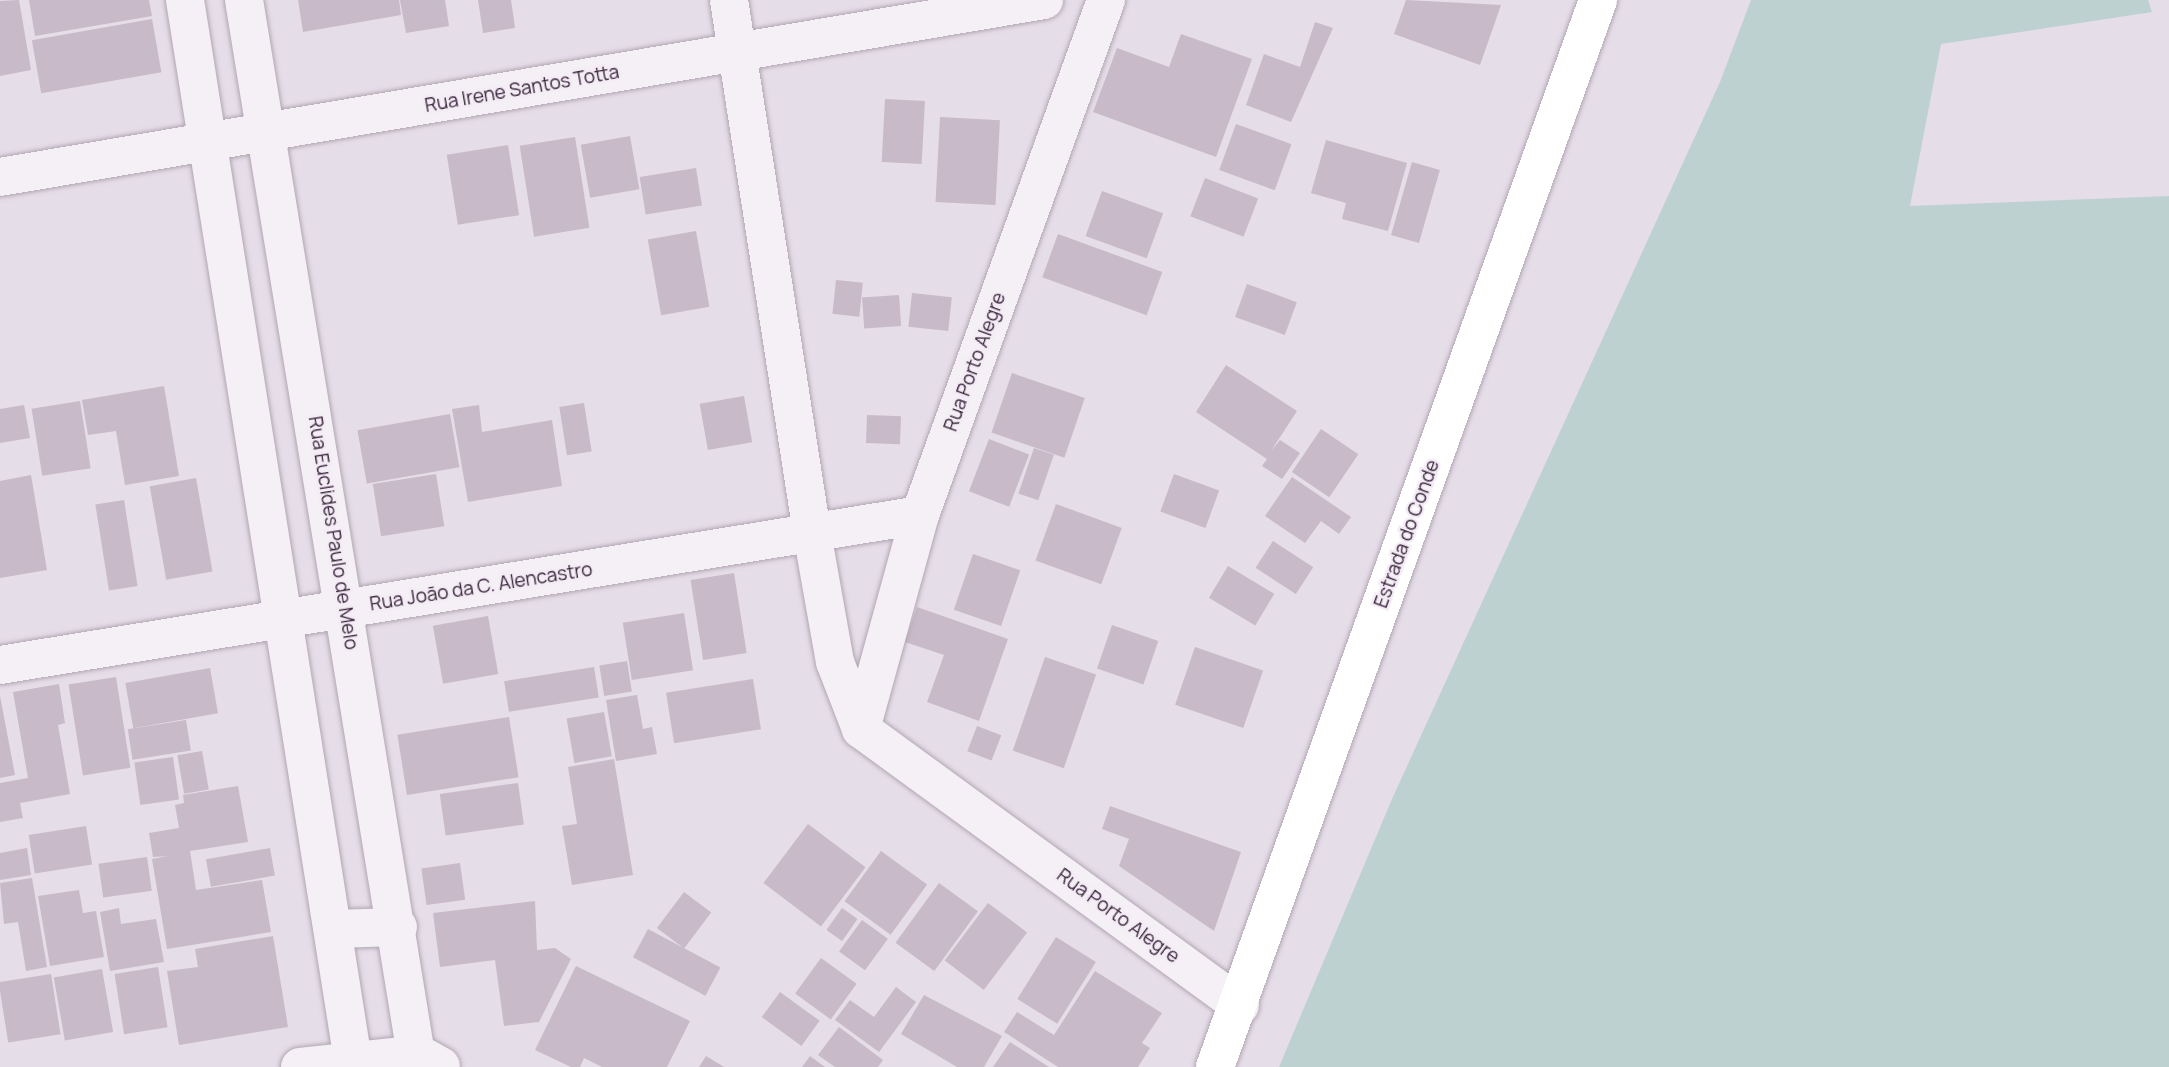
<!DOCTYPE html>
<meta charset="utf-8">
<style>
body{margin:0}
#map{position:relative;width:2169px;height:1067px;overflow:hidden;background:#e5dde7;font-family:Manrope,sans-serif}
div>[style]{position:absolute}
.green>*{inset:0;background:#bed1d1}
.building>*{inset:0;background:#c8bac9;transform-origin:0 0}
.roads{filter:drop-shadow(0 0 2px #b2a6b4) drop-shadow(0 0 2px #b2a6b4)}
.minor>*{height:38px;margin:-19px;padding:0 19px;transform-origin:19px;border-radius:19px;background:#f5f0f5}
.major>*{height:38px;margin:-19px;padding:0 19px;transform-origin:19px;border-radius:19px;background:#fff}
span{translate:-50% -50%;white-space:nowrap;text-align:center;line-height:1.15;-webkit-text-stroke:5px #f3ecf5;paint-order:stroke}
.street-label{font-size:19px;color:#3b273d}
</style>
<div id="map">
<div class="green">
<i style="clip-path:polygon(1751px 0,2148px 0,2152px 12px,1941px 44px,1910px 206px,2169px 196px,2169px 1067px,1279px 1067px,1392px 799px,1720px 82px)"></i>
</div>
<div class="building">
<i style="clip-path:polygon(19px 0,31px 70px,0 76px,0 1px)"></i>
<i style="clip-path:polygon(29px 0,149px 0,152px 16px,35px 36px)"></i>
<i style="clip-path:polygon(298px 0,399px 0,401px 15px,303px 32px)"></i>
<i style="clip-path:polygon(400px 0,445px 0,449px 26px,406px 33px)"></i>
<i style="clip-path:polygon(478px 0,511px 0,515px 28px,483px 33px)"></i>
<i style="clip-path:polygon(1406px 0,1501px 5px,1480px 65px,1394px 34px)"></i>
<i style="left:152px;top:19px;width:54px;height:122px;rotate:80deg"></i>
<i style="clip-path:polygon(1315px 22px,1333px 28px,1291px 122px,1246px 105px,1264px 54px,1300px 67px)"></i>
<i style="clip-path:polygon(1181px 34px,1252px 59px,1216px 157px,1093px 112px,1117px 48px,1169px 67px)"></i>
<i style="left:885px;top:99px;width:40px;height:63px;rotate:3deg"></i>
<i style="left:940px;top:117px;width:60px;height:85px;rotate:3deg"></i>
<i style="left:1236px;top:124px;width:59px;height:49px;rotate:20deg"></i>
<i style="left:630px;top:136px;width:54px;height:50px;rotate:80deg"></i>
<i style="left:575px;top:137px;width:92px;height:56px;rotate:81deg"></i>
<i style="clip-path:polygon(1326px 140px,1407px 163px,1388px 231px,1342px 219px,1346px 203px,1311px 193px)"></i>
<i style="left:508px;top:145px;width:71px;height:62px;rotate:81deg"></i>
<i style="left:1412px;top:162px;width:29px;height:76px;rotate:16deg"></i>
<i style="left:696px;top:168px;width:38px;height:57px;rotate:81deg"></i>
<i style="left:1205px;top:178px;width:57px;height:41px;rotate:21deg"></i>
<i style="left:1102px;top:191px;width:65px;height:48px;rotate:20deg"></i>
<i style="left:696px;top:231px;width:77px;height:49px;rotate:80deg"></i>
<i style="left:1058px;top:234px;width:111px;height:46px;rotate:20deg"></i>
<i style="left:836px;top:280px;width:27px;height:34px;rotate:6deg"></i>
<i style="left:1247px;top:284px;width:53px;height:35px;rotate:20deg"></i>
<i style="left:912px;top:293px;width:40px;height:34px;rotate:6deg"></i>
<i style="left:899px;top:295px;width:31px;height:37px;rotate:86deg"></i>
<i style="clip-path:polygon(1226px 365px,1297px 411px,1271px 451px,1280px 440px,1300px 453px,1282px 479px,1262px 466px,1267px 459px,1196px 412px)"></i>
<i style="left:1012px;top:373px;width:77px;height:63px;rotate:19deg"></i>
<i style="clip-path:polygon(164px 386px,179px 476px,125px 485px,116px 431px,88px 435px,82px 400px)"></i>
<i style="left:744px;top:396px;width:47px;height:45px;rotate:80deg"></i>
<i style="left:80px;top:401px;width:68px;height:49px;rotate:81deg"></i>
<i style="left:584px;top:403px;width:49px;height:25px;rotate:81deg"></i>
<i style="clip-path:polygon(24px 405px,30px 438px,0 443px,0 409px)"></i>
<i style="clip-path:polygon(479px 405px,482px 432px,552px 420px,562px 486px,468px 502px,452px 409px)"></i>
<i style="left:450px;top:414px;width:54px;height:94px;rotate:80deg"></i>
<i style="left:867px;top:415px;width:34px;height:28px;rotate:2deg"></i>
<i style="left:1321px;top:429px;width:45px;height:52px;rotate:34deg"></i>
<i style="left:989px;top:439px;width:43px;height:56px;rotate:21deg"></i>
<i style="left:1034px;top:448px;width:21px;height:48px;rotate:19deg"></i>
<i style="left:436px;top:474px;width:53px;height:64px;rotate:81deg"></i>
<i style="left:1174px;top:474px;width:48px;height:40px;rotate:20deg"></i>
<i style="clip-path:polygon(31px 475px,47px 570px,0 578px,0 481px)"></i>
<i style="clip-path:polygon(1292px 477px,1351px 517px,1339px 534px,1321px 521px,1305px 543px,1265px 516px)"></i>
<i style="left:196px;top:478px;width:95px;height:47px;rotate:80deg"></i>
<i style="left:124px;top:500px;width:87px;height:29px;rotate:81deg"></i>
<i style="left:1056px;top:504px;width:70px;height:60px;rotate:20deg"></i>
<i style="left:1273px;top:541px;width:48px;height:32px;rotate:33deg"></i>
<i style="left:973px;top:554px;width:50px;height:59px;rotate:19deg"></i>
<i style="left:1228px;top:566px;width:54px;height:37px;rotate:31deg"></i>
<i style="left:734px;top:573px;width:81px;height:44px;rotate:81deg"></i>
<i style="clip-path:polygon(917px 607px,1008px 639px,979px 721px,927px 702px,944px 655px,905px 642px)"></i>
<i style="left:684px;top:613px;width:58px;height:62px;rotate:81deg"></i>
<i style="left:488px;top:616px;width:59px;height:56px;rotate:80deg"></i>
<i style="left:1112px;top:625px;width:49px;height:46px;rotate:19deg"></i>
<i style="left:1195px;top:647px;width:72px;height:61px;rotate:19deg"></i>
<i style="left:1045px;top:657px;width:54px;height:99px;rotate:19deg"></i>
<i style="left:627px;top:661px;width:31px;height:28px;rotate:81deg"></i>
<i style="left:594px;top:667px;width:31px;height:91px;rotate:81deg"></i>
<i style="left:210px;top:668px;width:46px;height:86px;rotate:80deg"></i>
<i style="left:116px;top:677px;width:92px;height:48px;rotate:81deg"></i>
<i style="left:753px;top:679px;width:51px;height:88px;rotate:81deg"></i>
<i style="clip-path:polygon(59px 684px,65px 723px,58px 725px,70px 794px,20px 803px,23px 818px,0 822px,0 783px,28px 778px,13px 692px)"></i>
<i style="clip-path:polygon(637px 695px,643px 729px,652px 727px,657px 754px,616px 761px,606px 700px)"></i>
<i style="clip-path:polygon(0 696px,15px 775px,0 778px)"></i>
<i style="left:604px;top:712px;width:45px;height:38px;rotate:80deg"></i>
<i style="left:509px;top:717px;width:61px;height:113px;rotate:81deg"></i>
<i style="left:186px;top:720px;width:31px;height:59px;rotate:81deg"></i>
<i style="left:977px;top:726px;width:26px;height:27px;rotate:21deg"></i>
<i style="left:202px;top:751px;width:39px;height:25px;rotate:80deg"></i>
<i style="left:173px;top:757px;width:43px;height:39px;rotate:82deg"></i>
<i style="clip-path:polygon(614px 759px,633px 875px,572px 885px,562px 826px,577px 824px,568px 767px)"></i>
<i style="left:518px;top:783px;width:42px;height:79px;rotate:82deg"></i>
<i style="clip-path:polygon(238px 786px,248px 842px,190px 851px,196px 890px,262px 880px,271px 932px,167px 949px,152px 859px,168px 856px,153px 857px,149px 833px,179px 828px,175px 805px,184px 803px,183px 795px)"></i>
<i style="clip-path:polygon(1110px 806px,1241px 852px,1214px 931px,1119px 866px,1129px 839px,1102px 829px)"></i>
<i style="left:808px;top:824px;width:72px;height:74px;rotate:37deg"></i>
<i style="left:86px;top:826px;width:39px;height:58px;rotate:81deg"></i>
<i style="clip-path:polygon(27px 848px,31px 875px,0 880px,0 853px)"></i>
<i style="left:270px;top:848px;width:28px;height:65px;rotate:80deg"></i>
<i style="left:881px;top:851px;width:57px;height:62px;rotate:36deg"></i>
<i style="left:147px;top:857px;width:34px;height:49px;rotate:82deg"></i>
<i style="left:460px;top:863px;width:37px;height:39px;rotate:82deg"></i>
<i style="clip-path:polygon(32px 878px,47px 967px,26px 971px,18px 922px,4px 924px,0 883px)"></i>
<i style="left:939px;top:883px;width:48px;height:74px;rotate:36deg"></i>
<i style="clip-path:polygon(79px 890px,83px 913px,96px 911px,104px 957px,50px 966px,38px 896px)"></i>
<i style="left:684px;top:892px;width:34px;height:45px;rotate:37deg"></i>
<i style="clip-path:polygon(535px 901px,537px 950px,555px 948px,571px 959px,539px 1022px,504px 1026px,495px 960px,440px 967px,433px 913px)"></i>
<i style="left:988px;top:903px;width:49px;height:72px;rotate:37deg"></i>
<i style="clip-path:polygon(119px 908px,121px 924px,156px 919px,164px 962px,110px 971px,100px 912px)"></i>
<i style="left:842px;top:908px;width:19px;height:27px;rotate:35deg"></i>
<i style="left:862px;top:920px;width:32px;height:39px;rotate:36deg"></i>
<i style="left:648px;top:929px;width:82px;height:32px;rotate:28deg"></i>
<i style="clip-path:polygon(273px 936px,288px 1027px,179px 1045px,167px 971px,198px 967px,195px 949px)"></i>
<i style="left:1056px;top:937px;width:47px;height:73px;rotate:32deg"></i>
<i style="left:821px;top:958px;width:44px;height:44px;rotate:36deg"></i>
<i style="clip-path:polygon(576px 966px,690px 1021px,667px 1067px,602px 1067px,584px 1058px,580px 1067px,571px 1067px,535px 1050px)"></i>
<i style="left:158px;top:967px;width:61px;height:44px;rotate:81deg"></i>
<i style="left:102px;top:969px;width:64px;height:49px;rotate:80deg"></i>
<i style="clip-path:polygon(1095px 971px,1162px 1013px,1142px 1043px,1150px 1048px,1138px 1067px,1058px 1067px,1004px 1032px,1017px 1012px,1054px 1035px)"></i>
<i style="left:51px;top:974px;width:61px;height:53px;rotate:81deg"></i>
<i style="clip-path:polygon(896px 987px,916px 1002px,879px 1052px,835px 1020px,850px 1000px,874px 1017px)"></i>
<i style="left:780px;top:992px;width:49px;height:31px;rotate:36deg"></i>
<i style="clip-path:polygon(924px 995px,1002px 1036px,984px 1067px,957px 1067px,901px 1034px)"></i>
<i style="clip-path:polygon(839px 1027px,883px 1060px,878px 1067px,835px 1067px,818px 1055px)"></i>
<i style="clip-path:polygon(1010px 1042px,1049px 1067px,993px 1067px)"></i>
<i style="clip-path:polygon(706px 1056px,724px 1067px,699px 1067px)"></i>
<i style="clip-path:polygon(810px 1056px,825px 1067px,802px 1067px)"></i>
</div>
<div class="roads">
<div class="minor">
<i style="left:185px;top:0;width:1080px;rotate:81deg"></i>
<i style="left:244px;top:0;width:1081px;rotate:80.74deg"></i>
<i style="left:729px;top:0;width:539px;rotate:81.15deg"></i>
<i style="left:812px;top:533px;width:131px;rotate:79.9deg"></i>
<i style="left:835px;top:662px;width:72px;rotate:68.8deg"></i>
<i style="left:861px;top:729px;width:469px;rotate:36.1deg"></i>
<i style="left:0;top:177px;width:1059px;rotate:-9.62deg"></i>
<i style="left:0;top:665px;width:932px;rotate:-9.26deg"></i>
<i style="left:861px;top:729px;width:222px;rotate:-74.6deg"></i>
<i style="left:920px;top:515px;width:548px;rotate:-70.14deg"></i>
<i style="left:333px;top:929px;width:65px;rotate:-1.8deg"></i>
<i style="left:300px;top:1067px;width:120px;rotate:-6.2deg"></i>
<i style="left:419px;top:1054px;width:25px;rotate:29deg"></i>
</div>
<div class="major">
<i style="left:1215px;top:1067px;width:1134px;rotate:-70.25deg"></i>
</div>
</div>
<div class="street-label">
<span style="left:522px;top:89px;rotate:-10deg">Rua Irene Santos Totta</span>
<span style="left:975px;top:362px;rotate:-70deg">Rua Porto Alegre</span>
<span style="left:333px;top:533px;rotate:81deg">Rua Euclides Paulo de Melo</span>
<span style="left:1407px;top:534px;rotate:-70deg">Estrada do Conde</span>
<span style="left:481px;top:587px;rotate:-9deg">Rua João da C. Alencastro</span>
<span style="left:1118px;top:916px;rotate:36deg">Rua Porto Alegre</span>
</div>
</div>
